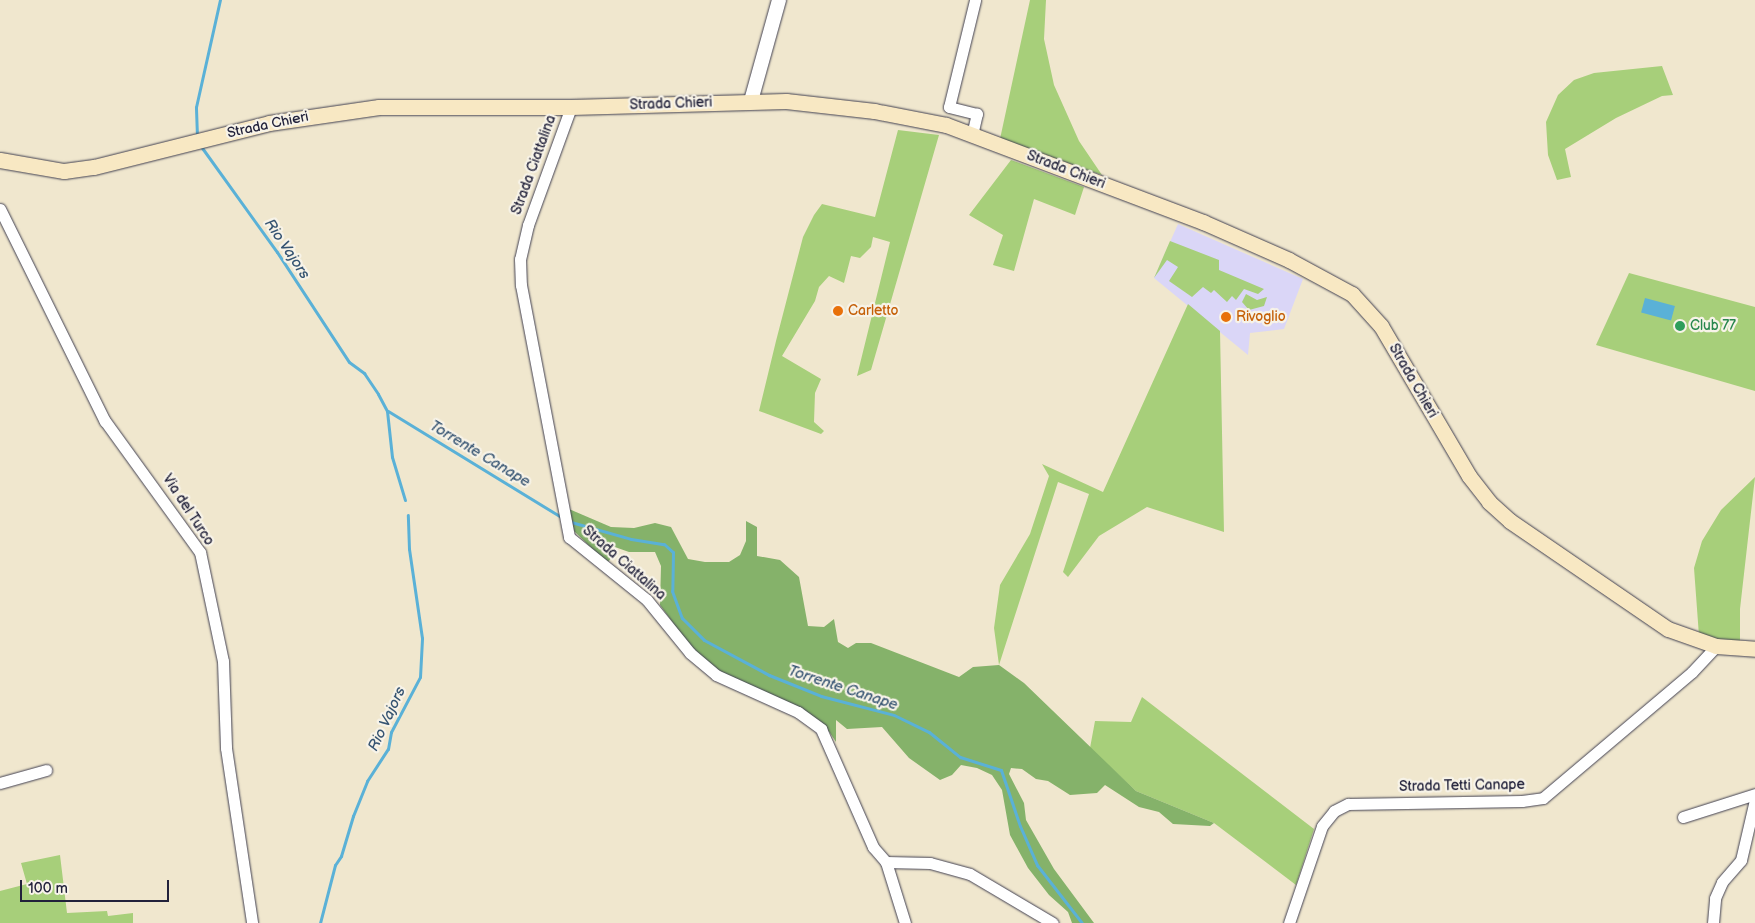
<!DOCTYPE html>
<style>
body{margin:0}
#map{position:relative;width:1755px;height:923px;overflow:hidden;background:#f0e7ce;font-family:"Balsamiq Sans",sans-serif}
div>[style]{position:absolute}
.built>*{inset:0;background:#dad6f7}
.green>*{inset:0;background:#a7cf7a}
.forest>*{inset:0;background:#85b26a}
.water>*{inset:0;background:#5ab1d7;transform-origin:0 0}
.stream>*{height:3px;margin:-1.5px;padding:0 1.5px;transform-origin:1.5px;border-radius:1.5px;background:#5ab1d7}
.roads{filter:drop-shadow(0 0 1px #414051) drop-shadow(0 0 1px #414051)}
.minor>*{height:11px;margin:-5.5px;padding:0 5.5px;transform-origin:5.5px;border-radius:5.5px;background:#fff}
.tertiary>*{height:14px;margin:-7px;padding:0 7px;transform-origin:7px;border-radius:7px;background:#fff}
.secondary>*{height:15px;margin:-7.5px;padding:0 7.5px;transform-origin:7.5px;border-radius:7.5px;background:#f8e8c3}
.dots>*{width:14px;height:14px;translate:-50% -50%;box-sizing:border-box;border:2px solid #f7f3e8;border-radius:50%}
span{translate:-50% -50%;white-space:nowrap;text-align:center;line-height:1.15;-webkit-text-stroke:4.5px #f7f3e8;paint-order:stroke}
.street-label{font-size:14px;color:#22223b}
.food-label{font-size:14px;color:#c56008}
.left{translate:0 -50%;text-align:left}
.leisure-label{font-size:14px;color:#27864d}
.water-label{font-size:15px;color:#365472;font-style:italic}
.scale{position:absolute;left:20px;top:880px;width:149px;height:22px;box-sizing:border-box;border:2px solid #22223b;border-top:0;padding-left:6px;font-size:15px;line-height:18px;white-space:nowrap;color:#22223b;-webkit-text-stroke:4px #f7f3e8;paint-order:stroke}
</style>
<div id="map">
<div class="built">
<i style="clip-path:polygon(1178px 224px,1303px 279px,1284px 329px,1250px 333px,1248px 355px,1154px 278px)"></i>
</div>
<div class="green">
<i style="clip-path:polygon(1030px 0,1046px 0,1044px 39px,1054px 85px,1079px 141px,1102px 175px,1000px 139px)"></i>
<i style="clip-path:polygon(1662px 66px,1673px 95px,1662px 96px,1616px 118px,1565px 149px,1571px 177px,1557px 180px,1548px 155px,1546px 122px,1558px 95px,1574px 80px,1594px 73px)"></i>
<i style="clip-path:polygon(898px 130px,939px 135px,871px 370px,857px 376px,890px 242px,873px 237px,871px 247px,860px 258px,851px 256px,844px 283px,829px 276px,819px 287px,815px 301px,782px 356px,821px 379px,815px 393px,814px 422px,824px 431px,821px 434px,759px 411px,776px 341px,803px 237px,814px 215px,822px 204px,875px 217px)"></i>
<i style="clip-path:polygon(1011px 160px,1084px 187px,1075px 215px,1034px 199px,1014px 271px,993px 265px,1003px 235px,969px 215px)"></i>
<i style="clip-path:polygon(1170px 241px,1219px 260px,1219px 270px,1264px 289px,1258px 294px,1244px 289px,1236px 300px,1232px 296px,1227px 302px,1214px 290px,1211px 293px,1203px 287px,1192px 297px,1169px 281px,1178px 267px,1167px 260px,1154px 278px)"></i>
<i style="clip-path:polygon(1629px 273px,1755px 307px,1755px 391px,1596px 345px)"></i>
<i style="clip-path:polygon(1246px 294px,1257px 300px,1267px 297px,1264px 306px,1249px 310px,1242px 302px)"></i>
<i style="clip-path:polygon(1188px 304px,1220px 331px,1224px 532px,1147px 507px,1099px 536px,1068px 577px,1063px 572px,1089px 494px,1058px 482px,999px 665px,994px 628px,1000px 585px,1030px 534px,1049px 476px,1042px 464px,1103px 492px)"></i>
<i style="clip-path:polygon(1755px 477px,1740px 609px,1740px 644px,1699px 636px,1694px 568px,1702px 541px,1721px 510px)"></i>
<i style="clip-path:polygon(1142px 697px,1314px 829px,1296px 885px,1214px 823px,1136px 791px,1090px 748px,1095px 721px,1131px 722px)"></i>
<i style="clip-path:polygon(60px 855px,67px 913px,107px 911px,108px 916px,133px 913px,133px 923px,0 923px,0 891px,27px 884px,21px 863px)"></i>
</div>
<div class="forest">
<i style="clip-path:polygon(569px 509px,611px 527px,634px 528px,655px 523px,671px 527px,688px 559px,705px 562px,729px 562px,740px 555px,746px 541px,746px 521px,757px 527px,757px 556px,780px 560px,799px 577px,808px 626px,824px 627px,834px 619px,838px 642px,848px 648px,856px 643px,871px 643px,959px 677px,973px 667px,999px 665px,1024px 683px,1136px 791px,1214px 823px,1210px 826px,1173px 824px,1159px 812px,1139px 807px,1105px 785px,1097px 793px,1070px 795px,1048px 781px,1036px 779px,1022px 769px,1011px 768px,1009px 774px,1024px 803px,1026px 820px,1054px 869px,1094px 923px,1072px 923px,1068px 912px,1049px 895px,1028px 868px,1010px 835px,1002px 790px,992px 775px,977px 768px,961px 765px,952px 775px,940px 780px,909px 758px,882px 727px,847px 729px,836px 720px,836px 742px,826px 727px,718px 672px,692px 649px,660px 605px,661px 566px,655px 552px,629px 552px,612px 546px,613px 556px,607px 563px,574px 531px)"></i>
</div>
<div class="water">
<i style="left:1645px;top:298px;width:31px;height:15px;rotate:15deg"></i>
</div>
<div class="stream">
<i style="left:197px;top:137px;width:30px;rotate:-92deg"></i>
<i style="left:196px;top:107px;width:110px;rotate:-77.4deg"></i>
<i style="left:200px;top:145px;width:132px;rotate:54.3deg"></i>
<i style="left:277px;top:252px;width:131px;rotate:56.8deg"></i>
<i style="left:349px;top:362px;width:19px;rotate:36deg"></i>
<i style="left:364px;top:373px;width:25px;rotate:56deg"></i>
<i style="left:378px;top:394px;width:19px;rotate:62deg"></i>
<i style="left:387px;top:411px;width:46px;rotate:83.8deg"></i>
<i style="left:392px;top:457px;width:45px;rotate:73.2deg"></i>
<i style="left:388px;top:411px;width:203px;rotate:31.5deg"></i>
<i style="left:571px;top:522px;width:62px;rotate:15.8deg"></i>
<i style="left:631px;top:539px;width:33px;rotate:9deg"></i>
<i style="left:664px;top:544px;width:12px;rotate:42deg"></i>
<i style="left:673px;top:552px;width:39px;rotate:91deg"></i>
<i style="left:672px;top:591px;width:29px;rotate:70deg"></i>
<i style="left:682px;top:618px;width:31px;rotate:45deg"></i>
<i style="left:704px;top:640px;width:74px;rotate:28.3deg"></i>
<i style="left:769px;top:675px;width:56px;rotate:22deg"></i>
<i style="left:821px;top:696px;width:75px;rotate:14.6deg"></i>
<i style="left:894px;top:715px;width:39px;rotate:26deg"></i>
<i style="left:929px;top:732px;width:40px;rotate:39deg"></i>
<i style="left:960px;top:757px;width:43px;rotate:17.6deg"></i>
<i style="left:1001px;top:770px;width:59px;rotate:71.3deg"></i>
<i style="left:1020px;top:826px;width:43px;rotate:66.4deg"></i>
<i style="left:1037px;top:865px;width:73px;rotate:52.2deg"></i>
<i style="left:320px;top:923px;width:60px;rotate:-75.5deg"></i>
<i style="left:335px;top:865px;width:11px;rotate:-56deg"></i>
<i style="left:341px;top:856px;width:42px;rotate:-73.3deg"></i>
<i style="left:353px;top:816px;width:38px;rotate:-68deg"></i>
<i style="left:367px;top:781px;width:38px;rotate:-57deg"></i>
<i style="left:388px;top:749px;width:17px;rotate:-80deg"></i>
<i style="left:391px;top:732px;width:62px;rotate:-62.2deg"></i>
<i style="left:420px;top:677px;width:39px;rotate:-87deg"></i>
<i style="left:422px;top:638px;width:90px;rotate:-98.3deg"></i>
<i style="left:409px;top:549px;width:34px;rotate:-92deg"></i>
</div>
<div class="roads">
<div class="minor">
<i style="left:571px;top:107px;width:126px;rotate:110deg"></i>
<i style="left:528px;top:225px;width:35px;rotate:103deg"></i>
<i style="left:520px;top:259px;width:26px;rotate:88deg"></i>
<i style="left:521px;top:285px;width:257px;rotate:79.2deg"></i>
<i style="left:569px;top:537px;width:100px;rotate:38.9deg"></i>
<i style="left:647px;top:600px;width:68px;rotate:50.9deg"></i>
<i style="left:690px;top:653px;width:34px;rotate:40deg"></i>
<i style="left:716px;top:675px;width:90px;rotate:24.3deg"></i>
<i style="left:798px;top:712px;width:29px;rotate:36deg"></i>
<i style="left:821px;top:729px;width:129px;rotate:66.2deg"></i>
<i style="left:873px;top:847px;width:20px;rotate:49deg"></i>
<i style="left:886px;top:862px;width:64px;rotate:72.7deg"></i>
<i style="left:972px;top:135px;width:22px;rotate:-77deg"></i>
<i style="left:977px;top:114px;width:29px;rotate:-166deg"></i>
<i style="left:949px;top:107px;width:110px;rotate:-76.3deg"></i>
<i style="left:0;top:209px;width:237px;rotate:63.7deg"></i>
<i style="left:105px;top:421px;width:162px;rotate:54.1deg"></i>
<i style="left:200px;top:552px;width:111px;rotate:78.1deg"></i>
<i style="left:223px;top:661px;width:87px;rotate:88deg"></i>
<i style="left:226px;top:748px;width:177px;rotate:81.5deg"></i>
<i style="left:0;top:783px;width:48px;rotate:-15.8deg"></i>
<i style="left:1683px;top:817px;width:76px;rotate:-17.7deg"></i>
<i style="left:886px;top:862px;width:44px;rotate:1.3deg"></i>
<i style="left:930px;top:863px;width:41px;rotate:15.4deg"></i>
<i style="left:970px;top:874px;width:96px;rotate:30.6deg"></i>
<i style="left:1289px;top:923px;width:102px;rotate:-71.2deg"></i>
<i style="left:1322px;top:826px;width:19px;rotate:-51deg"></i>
<i style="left:1334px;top:811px;width:16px;rotate:-27deg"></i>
<i style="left:1348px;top:804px;width:174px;rotate:-1deg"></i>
<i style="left:1522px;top:801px;width:21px;rotate:-8deg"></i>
<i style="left:1543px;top:798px;width:195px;rotate:-40.2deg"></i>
<i style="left:1692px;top:672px;width:35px;rotate:-47deg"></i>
<i style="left:1713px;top:923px;width:25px;rotate:-85deg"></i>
<i style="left:1715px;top:898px;width:17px;rotate:-66deg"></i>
<i style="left:1722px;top:882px;width:29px;rotate:-49deg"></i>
<i style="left:1741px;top:860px;width:62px;rotate:-76.9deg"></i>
</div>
<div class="tertiary">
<i style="left:751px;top:101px;width:105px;rotate:-74.5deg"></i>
</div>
<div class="secondary">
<i style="left:0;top:160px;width:65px;rotate:9.8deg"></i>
<i style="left:64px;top:171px;width:30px;rotate:-8deg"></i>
<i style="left:94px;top:167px;width:180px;rotate:-14.1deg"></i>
<i style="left:269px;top:123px;width:111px;rotate:-8.3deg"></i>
<i style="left:379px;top:107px;width:192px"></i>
<i style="left:571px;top:107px;width:215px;rotate:-1.6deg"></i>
<i style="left:786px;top:101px;width:89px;rotate:6.5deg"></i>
<i style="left:874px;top:111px;width:73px;rotate:11deg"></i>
<i style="left:946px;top:125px;width:275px;rotate:20.7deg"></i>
<i style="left:1203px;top:222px;width:94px;rotate:23.8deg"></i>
<i style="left:1289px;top:260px;width:72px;rotate:28.4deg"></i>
<i style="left:1352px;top:294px;width:43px;rotate:47.8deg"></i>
<i style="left:1381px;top:326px;width:174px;rotate:59.6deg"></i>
<i style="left:1469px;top:476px;width:33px;rotate:52deg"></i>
<i style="left:1489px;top:502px;width:28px;rotate:42deg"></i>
<i style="left:1510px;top:521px;width:191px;rotate:34.4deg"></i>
<i style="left:1668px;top:629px;width:51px;rotate:19.5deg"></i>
<i style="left:1716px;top:646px;width:39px;rotate:4deg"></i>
</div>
</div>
<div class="dots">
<i style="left:838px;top:311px;background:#e8710a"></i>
<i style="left:1226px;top:317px;background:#e8710a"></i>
<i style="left:1680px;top:326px;background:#2e9e5b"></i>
</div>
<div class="street-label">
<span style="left:671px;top:104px;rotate:-2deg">Strada Chieri</span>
<span style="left:268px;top:125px;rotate:-12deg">Strada Chieri</span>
<span style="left:534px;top:165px;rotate:-70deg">Strada Ciattalina</span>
<span style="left:1066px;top:170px;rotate:21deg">Strada Chieri</span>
<span style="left:1413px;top:381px;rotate:60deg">Strada Chieri</span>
<span style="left:188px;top:510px;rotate:57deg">Via del Turco</span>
<span style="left:624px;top:563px;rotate:41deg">Strada Ciattalina</span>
<span style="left:1462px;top:786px;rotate:-1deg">Strada Tetti Canape</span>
</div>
<div class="food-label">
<span class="left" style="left:848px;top:311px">Carletto</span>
<span class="left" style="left:1236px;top:317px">Rivoglio</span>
</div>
<div class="leisure-label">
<span class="left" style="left:1690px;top:326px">Club 77</span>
</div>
<div class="water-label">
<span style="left:287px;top:249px;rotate:56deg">Rio Vajors</span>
<span style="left:480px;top:454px;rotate:31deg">Torrente Canape</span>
<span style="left:843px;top:688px;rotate:18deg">Torrente Canape</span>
<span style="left:387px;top:719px;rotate:-65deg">Rio Vajors</span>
</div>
<div class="scale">100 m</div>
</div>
